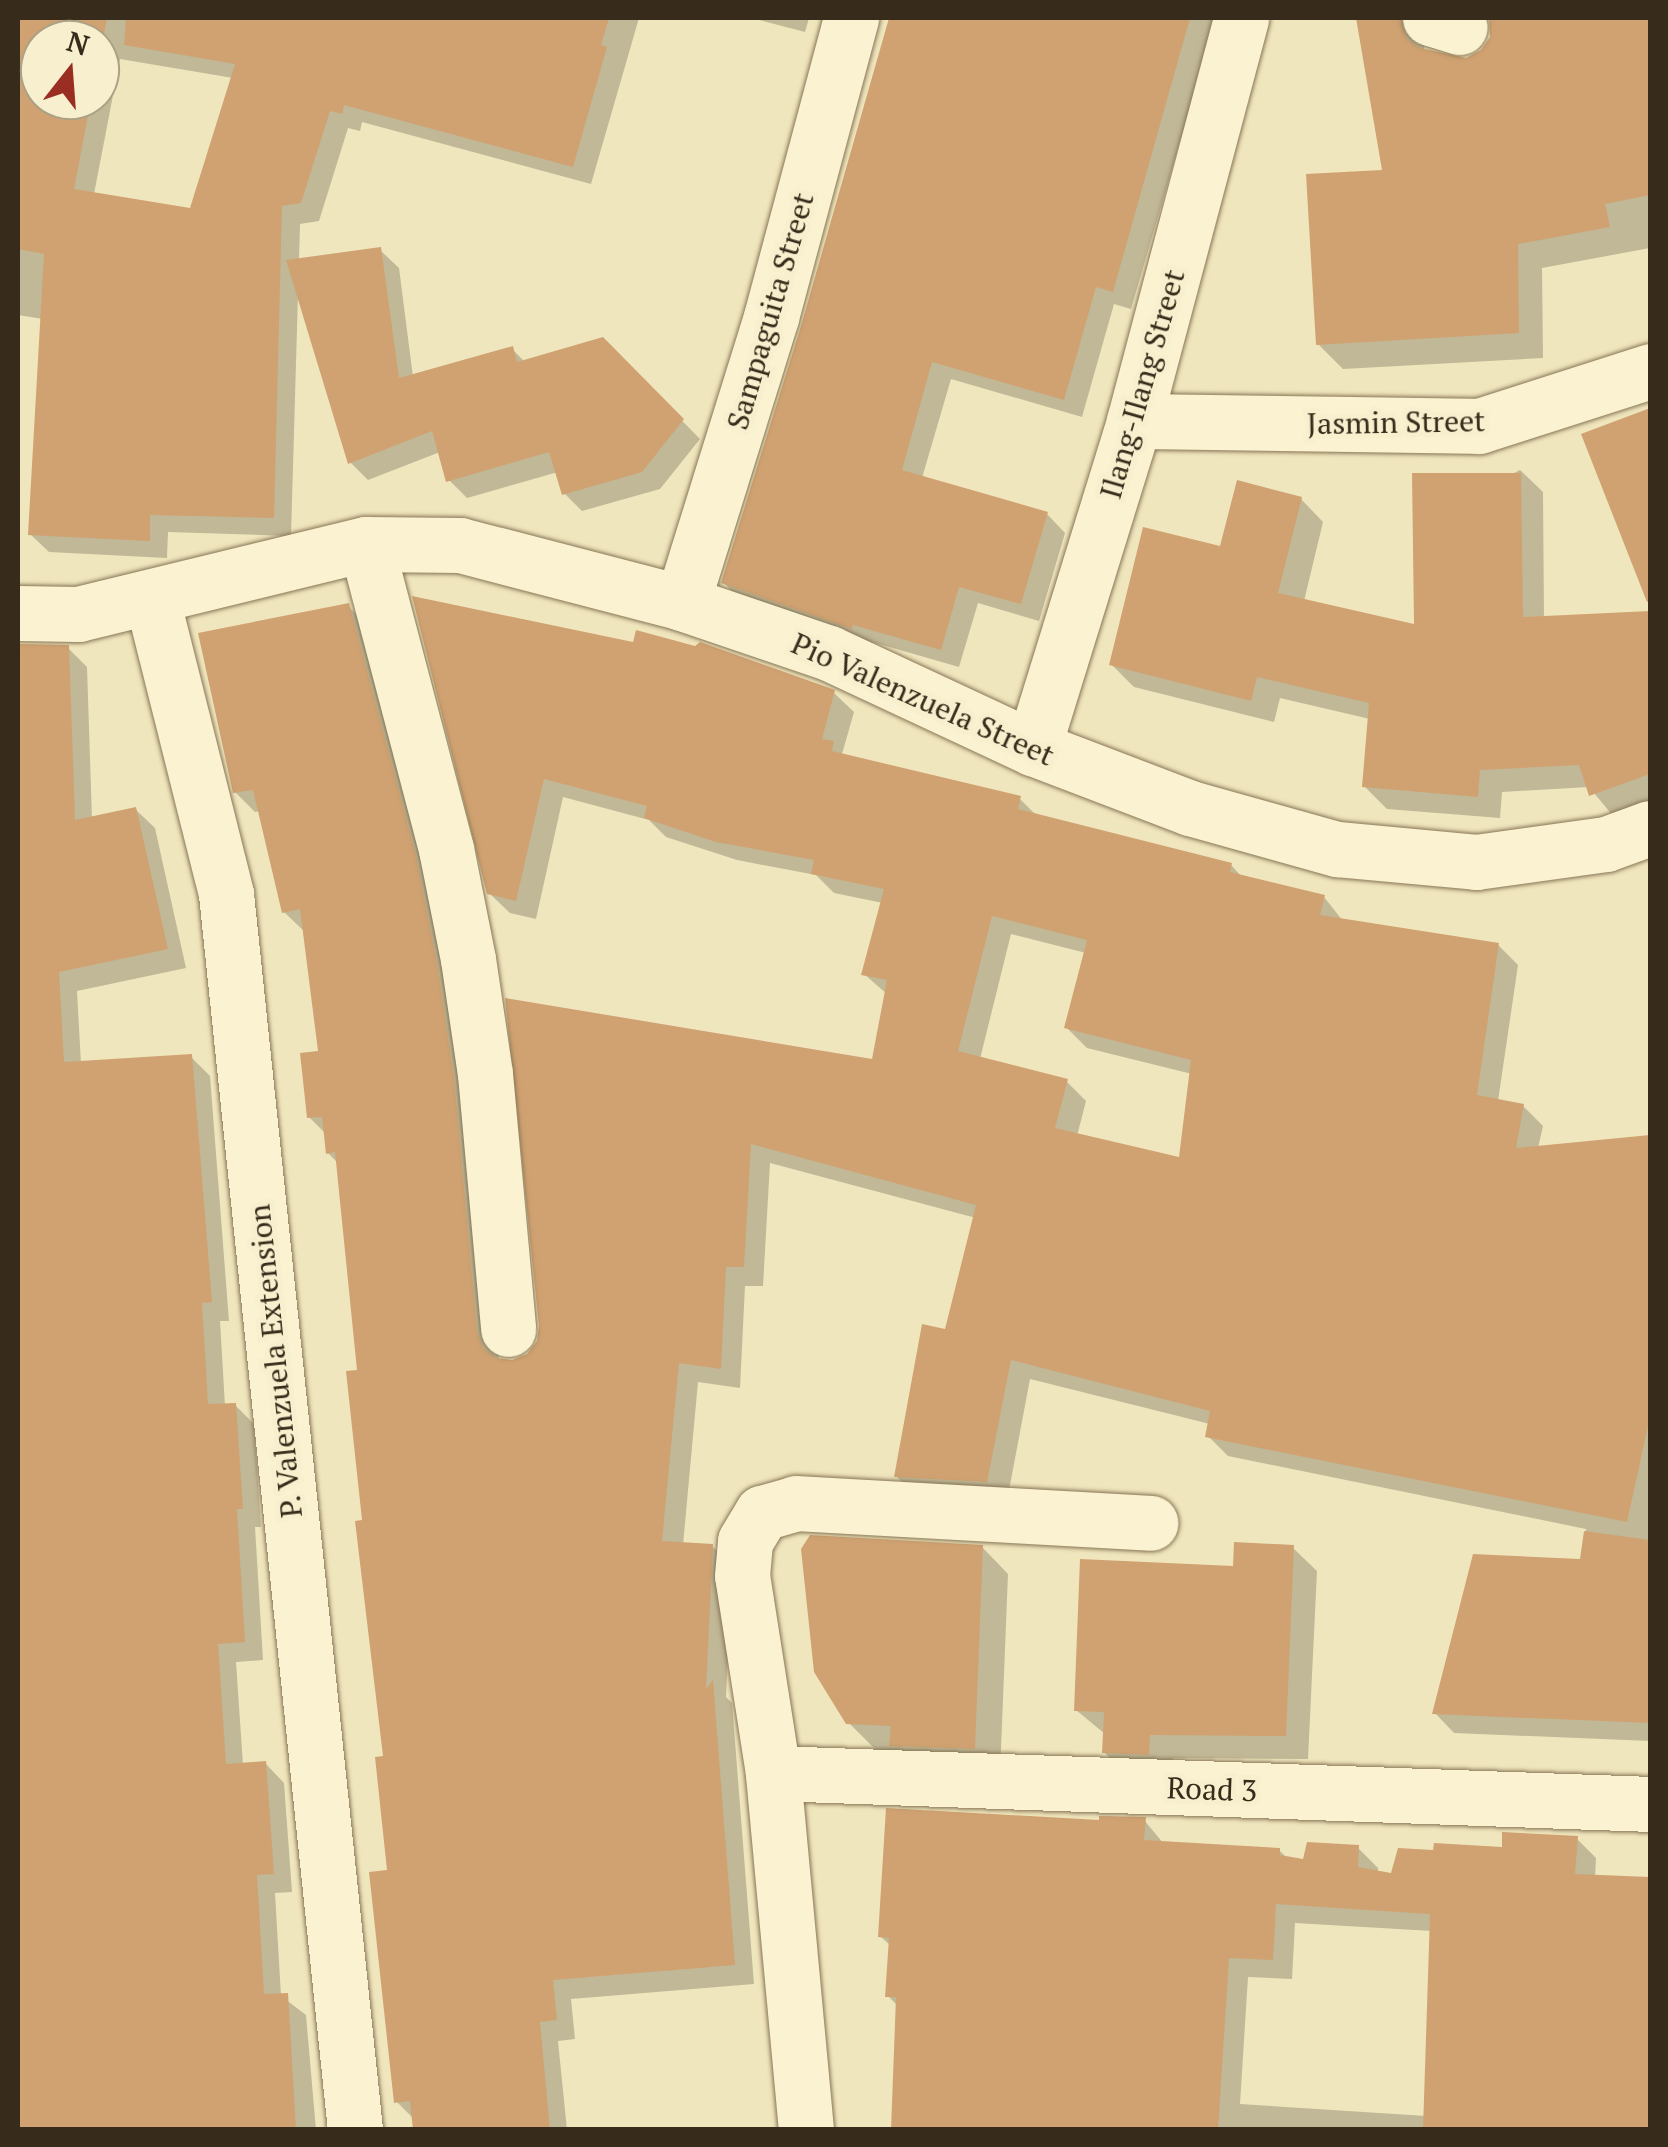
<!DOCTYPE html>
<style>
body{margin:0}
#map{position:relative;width:1668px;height:2147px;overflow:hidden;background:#f0e6bd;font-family:"PT Serif",serif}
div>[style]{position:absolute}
.shadow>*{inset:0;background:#0003}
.building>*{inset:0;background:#d0a271}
.roads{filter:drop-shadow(0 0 2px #887656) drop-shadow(0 0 2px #887656)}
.minor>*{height:55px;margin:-27.5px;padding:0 27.5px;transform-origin:27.5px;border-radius:27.5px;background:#faf2d1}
span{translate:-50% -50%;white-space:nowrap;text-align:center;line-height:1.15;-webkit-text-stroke:10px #f7efcd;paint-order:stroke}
.street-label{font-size:30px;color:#372b1b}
.frame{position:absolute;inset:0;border:20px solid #372b1b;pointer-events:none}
.north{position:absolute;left:20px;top:20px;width:100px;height:100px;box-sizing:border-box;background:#f7efcd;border:2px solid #aaa186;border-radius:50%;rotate:17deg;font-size:28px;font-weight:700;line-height:40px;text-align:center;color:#372b1b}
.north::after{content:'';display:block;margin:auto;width:35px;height:45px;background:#9a2e23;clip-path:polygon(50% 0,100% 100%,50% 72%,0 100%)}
</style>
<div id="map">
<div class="shadow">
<i style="clip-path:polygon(evenodd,18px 18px,639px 18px,591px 184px,362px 122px,360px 131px,348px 128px,319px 221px,300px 224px,299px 261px,380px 250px,399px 268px,413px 377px,512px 349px,525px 362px,603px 340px,700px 439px,660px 489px,582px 511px,564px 493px,558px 472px,467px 498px,449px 480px,440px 452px,368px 480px,351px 463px,298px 294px,291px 536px,168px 532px,167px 558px,49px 552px,30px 534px,43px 319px,18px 315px,18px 18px,40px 40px,100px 40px,100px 100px,40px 100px,40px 40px,18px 18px,120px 59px,233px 78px,191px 211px,94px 194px,120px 59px)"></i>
<i style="clip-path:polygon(752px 18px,809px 18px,805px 32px)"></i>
<i style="clip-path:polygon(891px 18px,1216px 18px,1131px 309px,1114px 304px,1082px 417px,951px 379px,922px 478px,1047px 514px,1065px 533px,1039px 621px,978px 603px,959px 667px,872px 642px,871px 646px,742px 601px,724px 583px,803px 327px)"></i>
<i style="clip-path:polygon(1359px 18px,1438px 18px,1424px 34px,1424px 51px,1467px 60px,1482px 52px,1492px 38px,1493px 20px,1479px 18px,1650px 18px,1650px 248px,1542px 268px,1543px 358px,1343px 369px,1318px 344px,1385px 173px)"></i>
<i style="clip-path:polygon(1649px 406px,1650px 406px,1650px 604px,1585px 436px,1650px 410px)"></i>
<i style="clip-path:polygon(1520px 470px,1543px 492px,1544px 618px,1650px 613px,1650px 804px,1614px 817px,1589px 787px,1502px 792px,1500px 818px,1387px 809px,1364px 786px,1370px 719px,1280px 698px,1274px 722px,1134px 687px,1111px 664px,1222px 549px,1301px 499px,1323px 522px,1304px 601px,1417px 627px,1496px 482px)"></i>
<i style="clip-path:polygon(evenodd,415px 599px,834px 693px,854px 712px,842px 754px,1020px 799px,1038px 817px,1231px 865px,1242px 877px,1324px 897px,1343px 921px,1498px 945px,1518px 965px,1498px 1101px,1523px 1106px,1543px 1126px,1538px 1148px,1650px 1137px,1650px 1741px,1454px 1733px,1435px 1713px,1582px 1562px,1586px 1529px,1228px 1456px,1208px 1436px,1210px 1424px,1030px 1379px,1007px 1501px,916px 1496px,896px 1476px,947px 1332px,976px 1218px,770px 1163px,763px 1286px,745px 1286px,740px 1388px,698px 1382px,683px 1545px,712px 1546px,732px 1566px,726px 1697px,732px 1703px,754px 1984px,571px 1999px,575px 2039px,558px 2041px,567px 2130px,415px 2130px,414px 2119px,396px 2101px,385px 1758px,364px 1522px,359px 1372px,338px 1163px,328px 1153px,326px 1134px,309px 1117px,321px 1054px,306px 933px,284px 912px,260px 811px,255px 812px,235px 792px,348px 606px,368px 626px,435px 878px,473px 1099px,499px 1361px,510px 1363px,528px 1356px,539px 1342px,542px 1326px,508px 1001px,874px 1062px,887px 994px,864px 974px,883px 903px,834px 893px,816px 875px,737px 860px,666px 837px,649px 820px,563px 797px,536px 919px,510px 913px,489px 893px,415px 599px,1011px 934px,1086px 953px,1067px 1028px,1087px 1048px,1192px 1074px,1181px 1160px,1077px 1136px,1086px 1101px,1066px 1081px,980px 1059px,1011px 934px)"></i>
<i style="clip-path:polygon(18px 648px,68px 648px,87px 667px,92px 819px,135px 809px,155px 828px,186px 968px,77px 991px,81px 1064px,191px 1057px,210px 1076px,229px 1321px,220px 1321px,225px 1406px,235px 1405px,254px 1424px,261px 1527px,255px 1527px,263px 1660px,236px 1662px,243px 1765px,265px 1763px,284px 1783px,292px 1892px,275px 1893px,281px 1996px,306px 2015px,316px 2130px,18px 2130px)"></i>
<i style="clip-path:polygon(982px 1547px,1008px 1574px,1000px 1774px,875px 1749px,848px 1722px)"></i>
<i style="clip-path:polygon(1293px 1548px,1317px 1571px,1308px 1759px,1173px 1758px,1172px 1778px,1128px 1776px,1104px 1752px,1105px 1734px,1076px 1710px)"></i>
<i style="clip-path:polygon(evenodd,1144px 1820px,1164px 1844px,1279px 1850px,1288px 1859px,1305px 1862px,1358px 1848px,1378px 1868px,1378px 1873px,1393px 1875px,1576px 1838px,1596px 1858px,1595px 1878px,1650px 1880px,1650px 2130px,892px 2130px,898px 2006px,888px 1996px,891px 1946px,880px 1936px,1101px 1822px,1144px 1820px,1295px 1923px,1432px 1931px,1426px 2116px,1240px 2104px,1248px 1977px,1292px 1979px,1295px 1923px)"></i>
</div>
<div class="building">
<i style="clip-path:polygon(18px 18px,107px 18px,100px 53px,100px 40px,40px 40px,40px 100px,91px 100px,74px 189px,190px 208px,235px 64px,124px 45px,126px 18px,609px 18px,601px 45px,607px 47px,573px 167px,344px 105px,342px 114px,330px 111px,301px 203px,282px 206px,274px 518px,150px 515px,150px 541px,28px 535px,44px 254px,18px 249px)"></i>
<i style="clip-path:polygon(889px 18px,1190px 18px,1113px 292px,1096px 287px,1064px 400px,932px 362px,902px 470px,1048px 512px,1021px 604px,959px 587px,941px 650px,853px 625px,852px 629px,721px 583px,801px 326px)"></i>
<i style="clip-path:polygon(1356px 18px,1400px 18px,1407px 39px,1420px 48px,1466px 58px,1481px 50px,1490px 37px,1489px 18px,1650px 18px,1650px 195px,1605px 204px,1610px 227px,1518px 244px,1519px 333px,1316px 345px,1306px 174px,1382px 170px)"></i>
<i style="clip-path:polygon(381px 247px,399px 378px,513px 346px,517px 362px,603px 337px,684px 419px,642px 472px,562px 495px,549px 452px,446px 482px,432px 431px,348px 464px,286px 260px)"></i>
<i style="clip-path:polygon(1650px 408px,1650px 601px,1647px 602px,1581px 434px)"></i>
<i style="clip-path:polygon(1412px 473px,1521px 473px,1523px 617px,1650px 611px,1650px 774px,1589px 796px,1579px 765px,1480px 770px,1478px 797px,1362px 787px,1369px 703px,1257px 677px,1251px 701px,1109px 665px,1143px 527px,1220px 546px,1237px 480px,1302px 497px,1278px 593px,1414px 624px)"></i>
<i style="clip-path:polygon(evenodd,412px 596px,633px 642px,636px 630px,695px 646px,700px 642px,835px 690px,822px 739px,834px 741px,832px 751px,1021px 796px,1018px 809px,1232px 863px,1230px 872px,1325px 895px,1320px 915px,1499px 943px,1477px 1095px,1524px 1104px,1516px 1148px,1650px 1135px,1650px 1417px,1627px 1522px,1205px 1437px,1210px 1411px,1011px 1360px,987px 1482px,894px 1477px,922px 1324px,945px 1329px,976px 1205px,751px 1144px,744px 1267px,726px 1267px,721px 1369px,679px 1363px,662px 1541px,713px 1544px,706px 1689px,713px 1680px,735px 1965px,553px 1980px,557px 2020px,540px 2022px,550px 2130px,413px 2130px,410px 2101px,394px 2103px,369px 1872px,387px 1870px,375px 1757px,383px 1756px,355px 1521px,362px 1520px,346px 1371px,357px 1370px,335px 1152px,326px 1154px,322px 1117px,307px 1118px,300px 1053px,318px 1051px,300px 909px,282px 913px,253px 790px,233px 793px,198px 633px,349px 603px,416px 856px,437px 964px,454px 1078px,477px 1332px,483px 1348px,496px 1358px,512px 1360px,527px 1354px,537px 1341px,539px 1326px,505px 998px,872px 1059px,887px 980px,861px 975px,884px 889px,811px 874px,814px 860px,716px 842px,644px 818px,647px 806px,544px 779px,516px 901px,487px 894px,412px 596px,992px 916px,1087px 940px,1064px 1028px,1191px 1060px,1179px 1157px,1055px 1128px,1068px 1079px,958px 1051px,992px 916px)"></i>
<i style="clip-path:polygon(18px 644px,69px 645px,75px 820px,136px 807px,168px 949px,59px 972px,64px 1062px,192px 1054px,212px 1302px,202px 1303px,208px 1404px,236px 1403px,243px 1509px,237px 1509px,245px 1642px,218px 1644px,226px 1764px,266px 1761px,274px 1874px,257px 1875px,264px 1994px,288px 1993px,296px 2130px,18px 2130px)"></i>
<i style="clip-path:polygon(1584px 1531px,1650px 1540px,1650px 1723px,1432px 1714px,1473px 1554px,1580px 1559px)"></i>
<i style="clip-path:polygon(810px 1535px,983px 1545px,975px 1749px,889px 1746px,891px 1726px,846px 1724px,814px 1672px,801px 1549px)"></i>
<i style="clip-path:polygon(1234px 1542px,1294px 1545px,1286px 1736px,1150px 1735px,1149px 1755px,1102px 1753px,1104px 1712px,1074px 1711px,1080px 1559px,1233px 1566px)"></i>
<i style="clip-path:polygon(886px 1808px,1099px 1820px,1099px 1816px,1146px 1817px,1144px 1840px,1280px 1848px,1280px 1855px,1303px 1859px,1307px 1842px,1359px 1845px,1358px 1867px,1391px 1873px,1398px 1848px,1433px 1850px,1434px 1843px,1502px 1847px,1502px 1832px,1578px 1836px,1575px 1874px,1650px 1877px,1650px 2130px,1423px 2130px,1430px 1914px,1276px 1904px,1273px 1960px,1229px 1958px,1218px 2130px,891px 2130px,896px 1997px,885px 1997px,889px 1938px,878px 1937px)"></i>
</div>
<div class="roads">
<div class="minor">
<i style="left:1430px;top:18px;width:31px;rotate:17deg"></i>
<i style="left:1134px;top:421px;width:345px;rotate:0.8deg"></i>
<i style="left:1479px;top:426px;width:180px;rotate:-17.8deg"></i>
<i style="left:366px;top:544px;width:315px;rotate:75.3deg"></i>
<i style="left:446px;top:849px;width:112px;rotate:78.7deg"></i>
<i style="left:468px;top:959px;width:116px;rotate:81.6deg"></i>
<i style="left:485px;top:1074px;width:256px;rotate:84.8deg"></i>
<i style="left:152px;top:599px;width:304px;rotate:75.9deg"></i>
<i style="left:226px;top:894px;width:1243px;rotate:84.04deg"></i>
<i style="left:682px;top:603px;width:300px;rotate:-72.7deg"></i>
<i style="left:771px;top:317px;width:310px;rotate:-75deg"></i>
<i style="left:18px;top:613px;width:60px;rotate:1deg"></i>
<i style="left:78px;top:614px;width:296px;rotate:-13.7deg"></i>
<i style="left:366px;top:544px;width:94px;rotate:0.6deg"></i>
<i style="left:460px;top:545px;width:229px;rotate:14.6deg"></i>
<i style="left:682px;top:603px;width:155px;rotate:18.8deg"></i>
<i style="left:829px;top:653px;width:225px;rotate:25deg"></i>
<i style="left:1033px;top:748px;width:168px;rotate:20.9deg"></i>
<i style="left:1190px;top:808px;width:153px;rotate:15.6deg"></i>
<i style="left:1337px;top:849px;width:140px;rotate:5.3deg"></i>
<i style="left:1476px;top:862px;width:131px;rotate:-7.9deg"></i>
<i style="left:1606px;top:844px;width:47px;rotate:-20deg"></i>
<i style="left:1033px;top:748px;width:342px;rotate:-72.8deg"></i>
<i style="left:1134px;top:421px;width:417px;rotate:-75.1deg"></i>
<i style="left:773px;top:1773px;width:878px;rotate:2.02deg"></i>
<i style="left:806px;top:2130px;width:359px;rotate:-95.3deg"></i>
<i style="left:773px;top:1773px;width:199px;rotate:-98.9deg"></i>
<i style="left:742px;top:1576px;width:35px;rotate:-85deg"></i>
<i style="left:745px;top:1541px;width:33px;rotate:-59deg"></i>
<i style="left:762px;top:1513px;width:35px;rotate:-16deg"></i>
<i style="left:796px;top:1503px;width:355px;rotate:3.2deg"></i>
</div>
</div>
<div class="street-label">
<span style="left:770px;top:311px;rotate:-74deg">Sampaguita Street</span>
<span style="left:1142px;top:384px;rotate:-74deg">Ilang-Ilang Street</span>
<span style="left:1396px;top:422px;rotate:-1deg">Jasmin Street</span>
<span style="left:923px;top:699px;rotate:24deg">Pio Valenzuela Street</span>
<span style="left:275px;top:1361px;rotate:-96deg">P. Valenzuela Extension</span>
<span style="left:1212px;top:1789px;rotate:2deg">Road 3</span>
</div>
<div class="frame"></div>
<div class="north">N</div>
</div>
